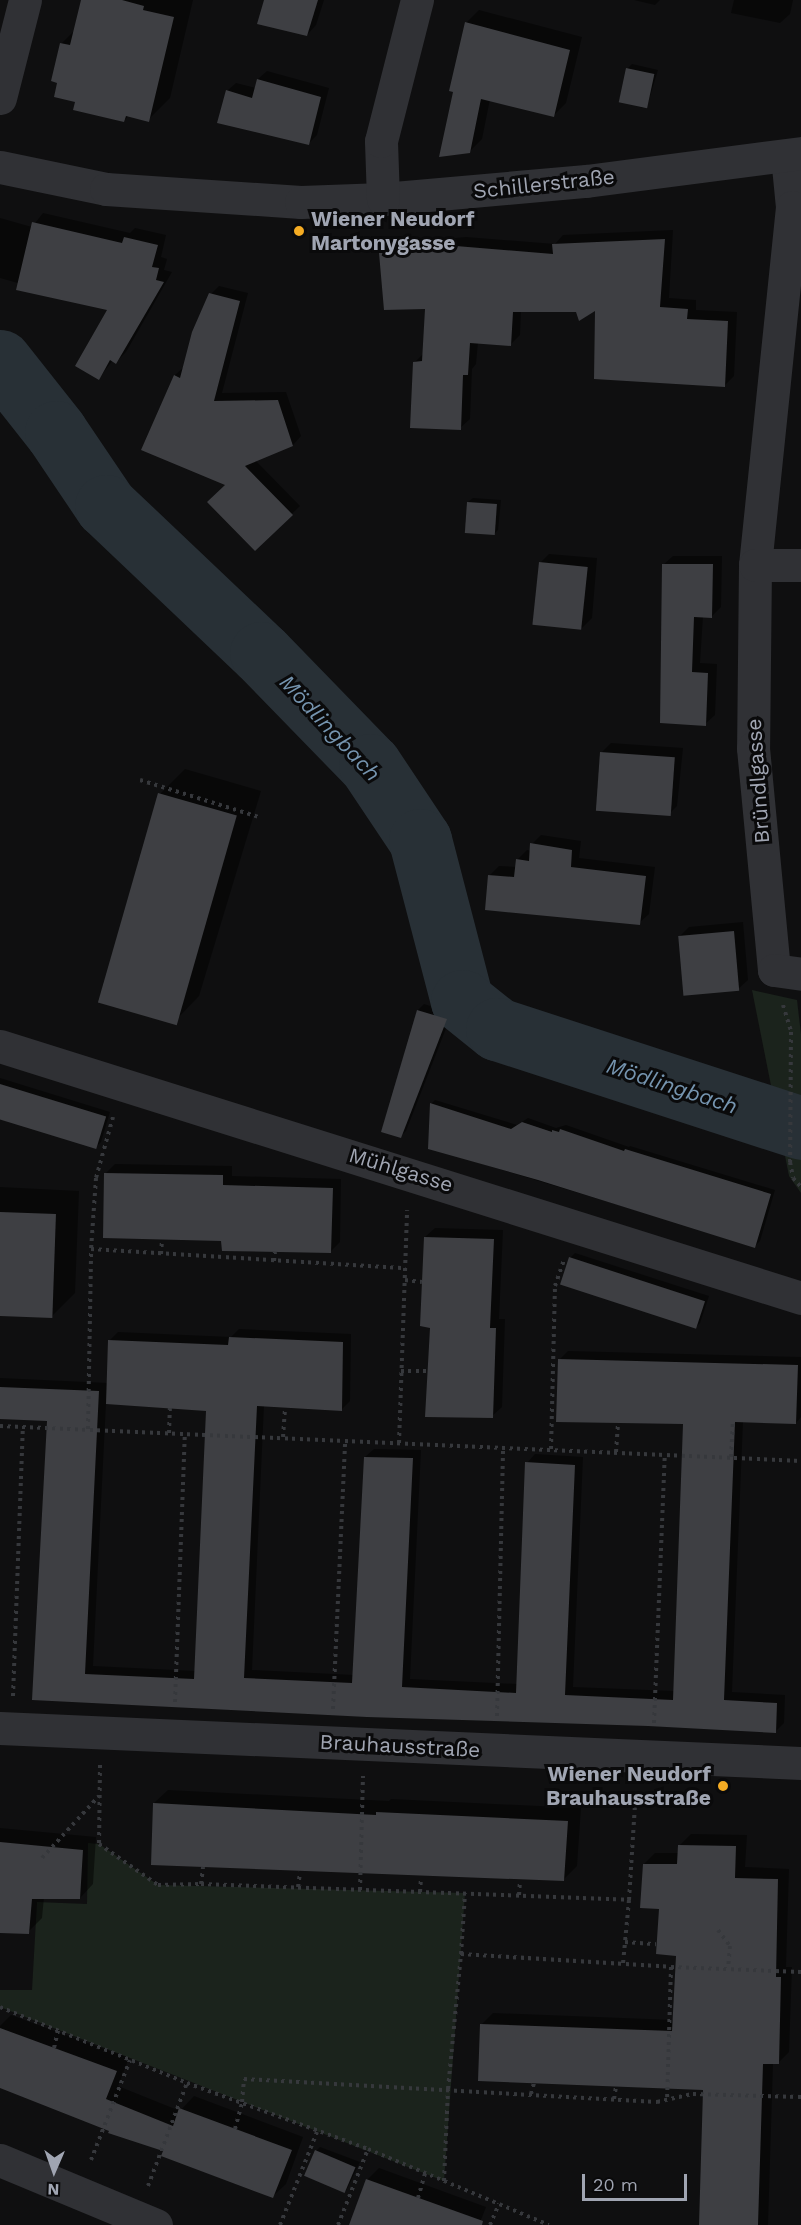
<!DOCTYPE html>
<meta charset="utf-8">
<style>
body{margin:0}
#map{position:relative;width:801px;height:2225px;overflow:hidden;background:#0f0f10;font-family:"Work Sans",sans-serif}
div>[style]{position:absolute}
.green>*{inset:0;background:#1b231c}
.shadow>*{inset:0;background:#0007}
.river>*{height:63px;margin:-31.5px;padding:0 31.5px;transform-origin:31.5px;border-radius:31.5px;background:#283036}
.building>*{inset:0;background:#3e3f43;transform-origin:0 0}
.path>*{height:4px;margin-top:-2px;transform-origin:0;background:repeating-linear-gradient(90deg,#36383c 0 3px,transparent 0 7.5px)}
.minor>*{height:33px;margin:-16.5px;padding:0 16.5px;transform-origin:16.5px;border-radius:16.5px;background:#303135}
.dots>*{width:16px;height:16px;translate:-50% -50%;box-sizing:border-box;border:3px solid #0a0a0b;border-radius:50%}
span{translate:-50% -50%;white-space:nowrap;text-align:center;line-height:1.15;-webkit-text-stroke:6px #0a0a0b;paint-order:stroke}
.street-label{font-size:21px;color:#a0a5b2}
.poi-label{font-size:21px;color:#a0a5b2;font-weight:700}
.left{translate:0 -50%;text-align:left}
.right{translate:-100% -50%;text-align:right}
.water-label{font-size:22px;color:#7594af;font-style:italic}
.north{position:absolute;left:24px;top:2141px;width:60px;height:60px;-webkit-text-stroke:4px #0a0a0b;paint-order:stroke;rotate:182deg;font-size:16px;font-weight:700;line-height:24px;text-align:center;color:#a0a5b2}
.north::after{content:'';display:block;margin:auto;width:21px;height:27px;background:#a0a5b2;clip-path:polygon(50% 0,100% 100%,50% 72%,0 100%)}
.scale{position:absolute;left:582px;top:2174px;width:105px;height:27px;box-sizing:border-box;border:3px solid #a0a5b2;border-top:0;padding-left:8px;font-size:18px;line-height:21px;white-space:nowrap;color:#a0a5b2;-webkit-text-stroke:4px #0a0a0b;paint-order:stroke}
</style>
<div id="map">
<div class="green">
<i style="clip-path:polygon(752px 990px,797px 1000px,801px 1034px,801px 1193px,789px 1176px)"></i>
<i style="clip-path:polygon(88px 1843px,99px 1844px,158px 1885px,465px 1893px,444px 2181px,0 2007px,0 1990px,32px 1990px,37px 1902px,87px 1904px)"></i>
</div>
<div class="shadow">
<i style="clip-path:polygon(82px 0,193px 0,170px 98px,148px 120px,129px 115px,124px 121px,77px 101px,61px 44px,75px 30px)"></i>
<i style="clip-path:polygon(265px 0,324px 0,316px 25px,307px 35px)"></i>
<i style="clip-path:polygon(634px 0,660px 0,655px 5px)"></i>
<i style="clip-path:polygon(734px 0,793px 0,790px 14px,780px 23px,731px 13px)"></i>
<i style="clip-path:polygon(479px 10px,582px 37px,566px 103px,554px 115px,490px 99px,482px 139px,469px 152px,466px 23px)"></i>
<i style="clip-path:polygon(632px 64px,658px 70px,648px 103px,643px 108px,619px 101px,628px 68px)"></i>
<i style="clip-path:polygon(267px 71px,329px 88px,317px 135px,308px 144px,227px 91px,236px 83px,256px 88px,258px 79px)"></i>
<i style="clip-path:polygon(43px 213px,130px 233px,135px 228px,166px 235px,161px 257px,167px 259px,164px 270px,172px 272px,126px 352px,116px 362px,113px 360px,99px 378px,110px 309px,0 278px,0 218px,32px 227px)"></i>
<i style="clip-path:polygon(673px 230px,669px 298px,696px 300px,696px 310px,737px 312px,734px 376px,725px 385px,597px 309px,521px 311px,520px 335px,511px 344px,478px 342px,476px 364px,472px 369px,470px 419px,460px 428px,415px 362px,424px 353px,426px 307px,381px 254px,390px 244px,466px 237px,555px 244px,563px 235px)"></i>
<i style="clip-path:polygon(219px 286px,248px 293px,222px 393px,286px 392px,301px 436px,293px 445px,255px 460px,300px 506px,255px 549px,227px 485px,143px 449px,175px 375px,184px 367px,211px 294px)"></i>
<i style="clip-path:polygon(473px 498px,501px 500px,498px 530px,494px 534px,468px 502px)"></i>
<i style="clip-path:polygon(549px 554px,597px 558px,592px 618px,582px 628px,540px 563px)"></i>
<i style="clip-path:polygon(673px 556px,722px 556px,721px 607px,712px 616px,703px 616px,700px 663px,717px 664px,715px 715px,705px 724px,663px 565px)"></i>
<i style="clip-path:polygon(611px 743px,683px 748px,677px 806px,668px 815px,602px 752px)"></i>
<i style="clip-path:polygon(185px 769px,261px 791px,199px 996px,174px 1022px,160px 794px)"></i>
<i style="clip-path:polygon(541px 835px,581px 841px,579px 858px,655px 867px,649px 914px,639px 923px,489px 876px,499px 866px,517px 867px,517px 860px,527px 850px,531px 851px,532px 844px)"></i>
<i style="clip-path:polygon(743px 922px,748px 980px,738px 989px,679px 937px,689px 927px)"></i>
<i style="clip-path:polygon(424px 1004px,452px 1013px,406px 1131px,400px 1137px,383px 1131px,418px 1010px)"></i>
<i style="clip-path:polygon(0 1078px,110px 1112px,101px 1142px,96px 1147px,0 1116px)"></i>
<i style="clip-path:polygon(435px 1100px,517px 1125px,528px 1118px,556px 1128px,566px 1125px,629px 1147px,630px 1146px,775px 1190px,760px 1241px,755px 1246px,429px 1148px,431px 1104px)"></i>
<i style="clip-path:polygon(115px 1164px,232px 1166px,232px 1176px,341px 1179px,340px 1242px,330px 1252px,223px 1240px,106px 1173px)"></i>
<i style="clip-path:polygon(0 1187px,79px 1191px,75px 1293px,51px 1317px,0 1315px)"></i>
<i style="clip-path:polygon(435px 1228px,503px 1230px,499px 1319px,505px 1319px,502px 1407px,492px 1416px,425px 1237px)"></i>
<i style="clip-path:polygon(575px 1253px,709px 1296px,700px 1323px,695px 1328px,570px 1258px)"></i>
<i style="clip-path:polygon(evenodd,239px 1329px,351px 1334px,350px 1401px,341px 1410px,264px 1405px,252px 1670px,354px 1675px,365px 1457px,374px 1449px,421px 1450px,410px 1679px,518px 1684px,527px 1463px,535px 1454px,583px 1457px,573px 1687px,674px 1691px,685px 1423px,559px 1360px,568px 1351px,801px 1357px,801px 1417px,796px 1423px,743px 1421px,732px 1692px,785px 1695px,784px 1723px,776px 1731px,34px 1699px,48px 1420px,0 1417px,0 1378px,108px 1383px,109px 1341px,118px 1332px,231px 1337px,239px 1329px,106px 1403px,207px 1409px,196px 1671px,93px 1666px,106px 1403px)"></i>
<i style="clip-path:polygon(168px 1790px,389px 1801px,391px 1799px,581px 1808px,577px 1866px,563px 1880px,154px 1803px)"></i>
<i style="clip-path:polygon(0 1828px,96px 1837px,93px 1884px,80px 1898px,44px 1897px,42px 1918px,28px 1932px,0 1931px)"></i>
<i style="clip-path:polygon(691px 1834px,747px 1835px,745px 1867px,789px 1869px,786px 1967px,792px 1967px,789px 2052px,778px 2063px,773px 2063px,768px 2225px,701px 2225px,705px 2089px,482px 2024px,493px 2013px,674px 2020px,678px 1954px,644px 1864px,655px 1853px,679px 1853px,680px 1845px)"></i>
<i style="clip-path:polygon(11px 2015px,129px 2058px,118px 2086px,180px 2111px,194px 2096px,303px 2137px,286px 2184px,273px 2196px,165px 2150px,0 2086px,0 2026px)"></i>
<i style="clip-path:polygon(320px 2147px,360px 2162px,346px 2191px,316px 2151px)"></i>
<i style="clip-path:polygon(379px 2168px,486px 2207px,479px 2225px,351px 2225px,367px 2180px)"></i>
</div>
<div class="river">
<i style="left:0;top:361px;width:90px;rotate:51.7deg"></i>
<i style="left:56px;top:432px;width:89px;rotate:56deg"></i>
<i style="left:106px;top:506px;width:214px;rotate:43.5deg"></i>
<i style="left:261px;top:653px;width:156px;rotate:45.8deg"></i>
<i style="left:370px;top:765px;width:90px;rotate:56.3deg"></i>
<i style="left:420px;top:840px;width:166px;rotate:75.4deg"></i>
<i style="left:462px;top:1001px;width:45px;rotate:38.7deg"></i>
<i style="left:497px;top:1029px;width:320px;rotate:18deg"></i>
</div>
<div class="building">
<i style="clip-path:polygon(81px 0,122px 0,144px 6px,143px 10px,174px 17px,149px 122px,126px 116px,124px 122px,73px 110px,75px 102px,54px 97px,57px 83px,51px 81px,60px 43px,70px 45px)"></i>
<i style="clip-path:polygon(264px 0,318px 0,307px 36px,257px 24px)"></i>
<i style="clip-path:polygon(465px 22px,570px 50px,554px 117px,481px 99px,470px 153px,439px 157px,453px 92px,449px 91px)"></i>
<i style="left:626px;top:68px;width:29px;height:35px;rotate:12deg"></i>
<i style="clip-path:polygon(257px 79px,321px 97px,309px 145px,217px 123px,226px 90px,252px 98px)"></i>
<i style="clip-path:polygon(32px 222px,122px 243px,124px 237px,158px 245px,152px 267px,159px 268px,156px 280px,164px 282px,116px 364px,110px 360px,99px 380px,75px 366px,107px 310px,16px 290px)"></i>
<i style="clip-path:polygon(665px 239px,660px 307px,688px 309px,687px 319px,728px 321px,725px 387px,594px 379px,595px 311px,579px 321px,576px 312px,513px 312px,511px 346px,470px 343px,468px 375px,463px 375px,461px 430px,410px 428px,413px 362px,422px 361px,425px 309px,384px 310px,379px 253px,456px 246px,553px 254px,552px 244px)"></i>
<i style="clip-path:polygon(209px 293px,240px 301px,214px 401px,278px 400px,293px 446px,245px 466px,293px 515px,255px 551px,207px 502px,225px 485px,141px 450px,174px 375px,180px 378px,192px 332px)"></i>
<i style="left:467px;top:502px;width:30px;height:31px;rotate:4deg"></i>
<i style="left:539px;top:562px;width:49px;height:63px;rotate:6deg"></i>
<i style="clip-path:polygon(662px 564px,713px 564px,712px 618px,694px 617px,692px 672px,708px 673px,706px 726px,660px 723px)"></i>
<i style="left:600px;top:752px;width:75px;height:59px;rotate:4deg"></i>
<i style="left:158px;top:793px;width:82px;height:218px;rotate:16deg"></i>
<i style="clip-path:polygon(530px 843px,572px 850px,571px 867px,646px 876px,640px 925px,485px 910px,488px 875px,514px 877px,516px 859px,529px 861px)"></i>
<i style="left:734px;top:931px;width:60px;height:56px;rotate:85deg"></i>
<i style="clip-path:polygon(417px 1010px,447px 1019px,401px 1138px,381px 1132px)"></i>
<i style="left:0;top:1084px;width:111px;height:34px;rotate:17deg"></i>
<i style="clip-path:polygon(430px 1103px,511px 1129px,522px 1122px,552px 1132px,552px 1130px,559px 1132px,560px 1129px,624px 1151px,625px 1149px,771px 1194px,755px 1248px,538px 1180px,428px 1149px)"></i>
<i style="clip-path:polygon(104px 1173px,223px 1175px,223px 1185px,333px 1188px,331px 1253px,222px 1251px,221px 1241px,103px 1238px)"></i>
<i style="left:0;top:1212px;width:56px;height:104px;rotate:2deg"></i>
<i style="clip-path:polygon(424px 1237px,494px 1239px,490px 1328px,496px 1328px,493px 1418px,425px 1417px,430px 1328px,420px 1326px)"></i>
<i style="left:569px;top:1257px;width:143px;height:29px;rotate:18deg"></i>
<i style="clip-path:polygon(229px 1337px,343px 1342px,342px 1411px,257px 1406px,244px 1678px,352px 1683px,364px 1457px,413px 1458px,402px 1687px,516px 1693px,525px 1462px,575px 1465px,565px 1695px,673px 1700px,683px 1424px,556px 1422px,558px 1359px,798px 1365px,796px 1424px,735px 1422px,724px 1700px,777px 1703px,776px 1733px,648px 1726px,367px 1717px,32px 1700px,47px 1421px,0 1419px,0 1387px,99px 1391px,85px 1674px,194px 1679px,206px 1411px,106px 1404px,108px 1340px,228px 1345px)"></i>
<i style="clip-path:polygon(153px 1803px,376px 1815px,376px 1812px,568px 1821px,564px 1881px,151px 1865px)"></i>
<i style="clip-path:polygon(0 1842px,83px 1850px,80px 1899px,32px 1899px,29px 1934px,0 1933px)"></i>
<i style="clip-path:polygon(678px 1845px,736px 1846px,735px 1878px,778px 1879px,776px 1977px,781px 1977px,779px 2064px,763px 2064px,758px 2225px,699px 2225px,703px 2090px,478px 2081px,480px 2024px,672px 2031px,676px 1956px,656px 1954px,659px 1909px,640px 1908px,643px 1864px,677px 1864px)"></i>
<i style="clip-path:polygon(0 2028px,117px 2071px,106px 2099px,173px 2126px,179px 2108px,292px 2150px,273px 2198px,161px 2156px,163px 2151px,108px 2133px,109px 2131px,0 2088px)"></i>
<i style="left:315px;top:2150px;width:44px;height:28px;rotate:23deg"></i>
<i style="clip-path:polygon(366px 2179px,483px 2221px,482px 2225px,349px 2225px)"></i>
</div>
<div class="path">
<i style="left:140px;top:780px;width:125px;rotate:17.3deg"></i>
<i style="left:783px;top:1005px;width:28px;rotate:73deg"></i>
<i style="left:791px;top:1032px;width:130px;rotate:90.4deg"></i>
<i style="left:790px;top:1162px;width:16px;rotate:79deg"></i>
<i style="left:793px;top:1178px;width:12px;rotate:48deg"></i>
<i style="left:113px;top:1117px;width:63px;rotate:105.6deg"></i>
<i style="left:96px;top:1178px;width:71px;rotate:94deg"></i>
<i style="left:91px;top:1249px;width:315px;rotate:3.5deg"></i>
<i style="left:161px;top:1254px;width:14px;rotate:-86deg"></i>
<i style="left:274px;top:1261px;width:9px;rotate:-84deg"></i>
<i style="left:405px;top:1280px;width:17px;rotate:7deg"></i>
<i style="left:401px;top:1371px;width:26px"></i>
<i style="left:0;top:1426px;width:802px;rotate:2.5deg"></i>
<i style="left:88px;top:1429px;width:180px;rotate:-89deg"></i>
<i style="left:169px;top:1433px;width:25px;rotate:-88deg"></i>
<i style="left:283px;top:1437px;width:29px;rotate:-86deg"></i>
<i style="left:399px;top:1443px;width:233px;rotate:-88deg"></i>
<i style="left:551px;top:1449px;width:163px;rotate:-88.6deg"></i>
<i style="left:555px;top:1286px;width:28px;rotate:-71deg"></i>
<i style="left:616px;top:1452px;width:29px;rotate:-86deg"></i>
<i style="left:731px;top:1457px;width:35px;rotate:-87deg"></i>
<i style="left:13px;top:1696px;width:269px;rotate:-87.9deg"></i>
<i style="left:175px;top:1702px;width:269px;rotate:-87.9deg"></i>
<i style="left:333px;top:1709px;width:269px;rotate:-87.4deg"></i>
<i style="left:497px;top:1716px;width:269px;rotate:-88.7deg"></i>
<i style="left:654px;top:1723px;width:269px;rotate:-87.7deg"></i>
<i style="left:100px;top:1765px;width:79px;rotate:90.7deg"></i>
<i style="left:99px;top:1844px;width:72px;rotate:34.8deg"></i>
<i style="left:158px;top:1885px;width:43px;rotate:-1.3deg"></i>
<i style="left:201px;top:1884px;width:428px;rotate:2.1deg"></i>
<i style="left:629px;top:1900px;width:64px;rotate:95.4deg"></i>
<i style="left:42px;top:1858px;width:84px;rotate:-47.4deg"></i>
<i style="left:201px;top:1884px;width:17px;rotate:-83deg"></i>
<i style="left:298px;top:1887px;width:15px;rotate:-82deg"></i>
<i style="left:360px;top:1890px;width:114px;rotate:-88.5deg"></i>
<i style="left:420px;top:1892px;width:15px;rotate:-86deg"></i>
<i style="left:519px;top:1895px;width:15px;rotate:-86deg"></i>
<i style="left:629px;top:1900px;width:110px;rotate:-86.4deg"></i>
<i style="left:718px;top:1930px;width:20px;rotate:53deg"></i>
<i style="left:730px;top:1946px;width:22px;rotate:95deg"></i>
<i style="left:625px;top:1942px;width:31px;rotate:4deg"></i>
<i style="left:461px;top:1954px;width:61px;rotate:-86.2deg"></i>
<i style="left:671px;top:1967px;width:130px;rotate:2.2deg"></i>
<i style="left:0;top:2007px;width:202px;rotate:22.1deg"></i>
<i style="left:187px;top:2083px;width:193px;rotate:20deg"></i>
<i style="left:368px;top:2149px;width:196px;rotate:22.8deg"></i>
<i style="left:54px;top:2048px;width:18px;rotate:-77deg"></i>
<i style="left:531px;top:2094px;width:11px;rotate:-75deg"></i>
<i style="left:614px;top:2099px;width:13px;rotate:-81deg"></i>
<i style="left:235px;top:2129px;width:28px;rotate:-75deg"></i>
<i style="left:242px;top:2102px;width:23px;rotate:-85deg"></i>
<i style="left:244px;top:2079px;width:414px;rotate:3.2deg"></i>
<i style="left:657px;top:2102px;width:37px;rotate:-13deg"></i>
<i style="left:693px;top:2094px;width:108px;rotate:1.6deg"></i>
<i style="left:91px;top:2160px;width:107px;rotate:-68.7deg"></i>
<i style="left:444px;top:2181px;width:92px;rotate:-87.5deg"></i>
<i style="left:448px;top:2089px;width:136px;rotate:-84.5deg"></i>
<i style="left:461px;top:1954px;width:210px;rotate:3.5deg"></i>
<i style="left:671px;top:1967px;width:133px;rotate:91.7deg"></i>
<i style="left:148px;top:2186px;width:110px;rotate:-69.3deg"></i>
<i style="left:418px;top:2198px;width:26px;rotate:-74deg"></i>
<i style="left:280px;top:2225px;width:100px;rotate:-68.3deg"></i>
<i style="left:338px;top:2225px;width:82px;rotate:-68.5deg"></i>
<i style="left:490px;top:2225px;width:23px;rotate:-67deg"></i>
</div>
<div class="minor">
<i style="left:0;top:98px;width:101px;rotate:-75.7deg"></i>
<i style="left:787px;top:156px;width:51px;rotate:84.4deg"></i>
<i style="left:792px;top:207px;width:360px;rotate:95.9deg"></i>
<i style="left:755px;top:565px;width:183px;rotate:90.6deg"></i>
<i style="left:753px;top:748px;width:223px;rotate:84.6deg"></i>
<i style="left:774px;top:970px;width:27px;rotate:8deg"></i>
<i style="left:0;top:167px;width:108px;rotate:11.7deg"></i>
<i style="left:106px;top:189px;width:195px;rotate:3.8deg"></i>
<i style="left:301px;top:202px;width:82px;rotate:-2.1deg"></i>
<i style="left:383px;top:199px;width:204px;rotate:-5.1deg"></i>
<i style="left:586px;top:181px;width:217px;rotate:-7.4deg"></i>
<i style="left:383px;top:199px;width:58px;rotate:-92deg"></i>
<i style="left:381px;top:141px;width:146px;rotate:-75.7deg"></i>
<i style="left:755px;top:565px;width:46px"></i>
<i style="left:0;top:1046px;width:840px;rotate:17.46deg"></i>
<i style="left:0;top:1728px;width:802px;rotate:2.5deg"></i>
<i style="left:0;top:2160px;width:169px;rotate:22.6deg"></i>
</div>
<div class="dots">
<i style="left:299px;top:231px;background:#f5ac23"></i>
<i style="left:723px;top:1786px;background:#f5ac23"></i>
</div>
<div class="street-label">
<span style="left:544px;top:184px;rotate:-6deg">Schillerstraße</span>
<span style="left:758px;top:781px;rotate:-94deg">Bründlgasse</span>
<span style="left:401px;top:1170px;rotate:17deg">Mühlgasse</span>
<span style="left:400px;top:1746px;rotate:3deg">Brauhausstraße</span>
</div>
<div class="poi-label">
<span class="left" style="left:311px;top:231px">Wiener Neudorf<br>Martonygasse</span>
<span class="right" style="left:711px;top:1786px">Wiener Neudorf<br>Brauhausstraße</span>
</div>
<div class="water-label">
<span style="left:330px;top:728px;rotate:47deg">Mödlingbach</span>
<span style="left:672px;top:1086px;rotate:18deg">Mödlingbach</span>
</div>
<div class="north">N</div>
<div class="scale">20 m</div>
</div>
